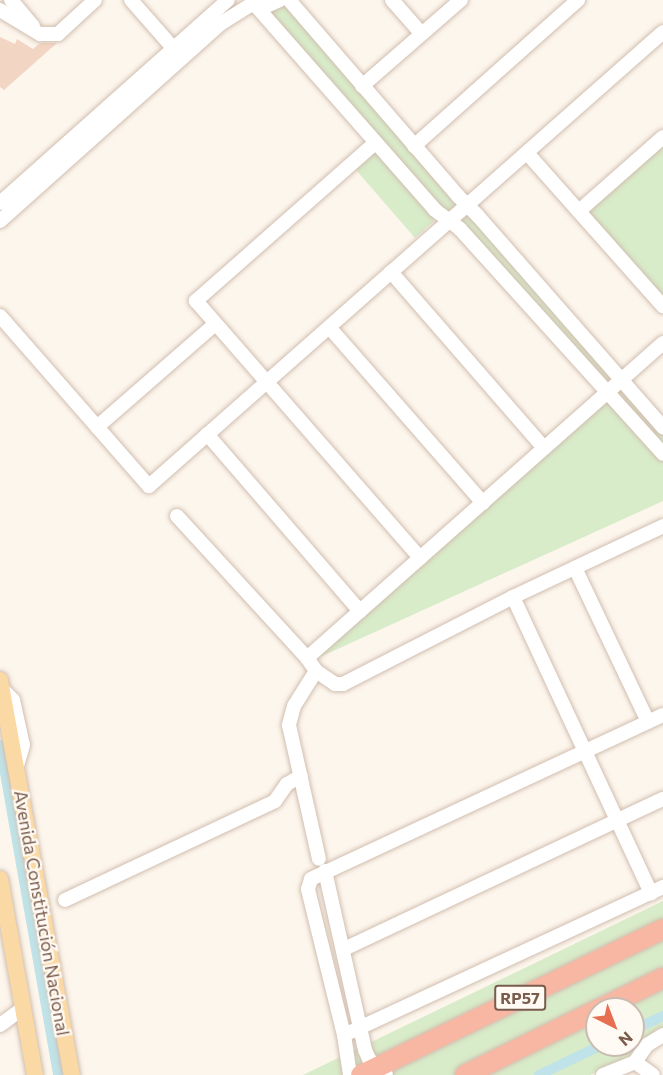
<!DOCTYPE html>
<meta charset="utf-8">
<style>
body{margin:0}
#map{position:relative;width:663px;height:1075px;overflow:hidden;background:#fdf6ec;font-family:Commissioner,sans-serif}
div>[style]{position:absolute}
.green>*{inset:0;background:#d8ecc9}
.canal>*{height:10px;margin:-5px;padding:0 5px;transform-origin:5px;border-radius:5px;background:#bfe3e8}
.building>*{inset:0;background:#f3d5c3}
.roads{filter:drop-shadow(0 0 2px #d1beb0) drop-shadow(0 0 2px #d1beb0)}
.minor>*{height:14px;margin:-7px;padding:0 7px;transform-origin:7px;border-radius:7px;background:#fff}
.major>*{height:16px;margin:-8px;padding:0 8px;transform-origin:8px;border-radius:8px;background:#fbd9a5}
.highway>*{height:20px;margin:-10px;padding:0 10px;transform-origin:10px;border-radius:10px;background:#f7b7a3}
span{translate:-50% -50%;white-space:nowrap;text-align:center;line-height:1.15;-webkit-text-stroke:4.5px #fffaf3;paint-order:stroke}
.shield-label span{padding:2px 4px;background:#fffaf3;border:2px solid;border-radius:4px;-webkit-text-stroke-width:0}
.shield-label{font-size:16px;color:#7a5c4d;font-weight:700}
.street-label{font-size:18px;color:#7a5c4d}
.north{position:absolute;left:585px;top:997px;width:60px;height:60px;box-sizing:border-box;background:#fffaf3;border:2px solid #cabbb1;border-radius:50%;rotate:138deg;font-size:16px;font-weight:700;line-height:24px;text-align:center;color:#7a5c4d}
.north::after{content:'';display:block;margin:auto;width:21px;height:27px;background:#e76f51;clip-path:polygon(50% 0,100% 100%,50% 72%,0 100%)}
</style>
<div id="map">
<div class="green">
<i style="clip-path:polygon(289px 0,663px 425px,663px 501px,309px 662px,607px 393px,256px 6px)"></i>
<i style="clip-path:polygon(663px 137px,663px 306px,579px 211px)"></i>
<i style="clip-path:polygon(373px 154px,379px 154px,433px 216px,433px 222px,415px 238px,356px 170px)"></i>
<i style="clip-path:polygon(evenodd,663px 901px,663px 1041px,590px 1075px,303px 1075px,663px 901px,597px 1009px,633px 1009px,633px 1045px,597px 1045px,597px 1009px)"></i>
</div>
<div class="canal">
<i style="left:0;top:745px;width:335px;rotate:80deg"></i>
<i style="left:633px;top:1030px;width:33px;rotate:-25deg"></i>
<i style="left:539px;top:1075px;width:70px;rotate:-25.5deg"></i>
</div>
<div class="building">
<i style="clip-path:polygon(0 37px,15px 44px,17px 39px,33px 49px,40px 43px,57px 43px,4px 90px,0 87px)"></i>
</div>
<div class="roads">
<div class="minor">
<i style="left:11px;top:0;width:34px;rotate:50deg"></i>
<i style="left:131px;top:0;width:65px;rotate:48.7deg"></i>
<i style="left:289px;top:0;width:259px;rotate:49.2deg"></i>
<i style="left:458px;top:196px;width:28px;rotate:45deg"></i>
<i style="left:478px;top:216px;width:281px;rotate:48.8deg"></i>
<i style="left:392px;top:0;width:45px;rotate:48.6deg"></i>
<i style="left:251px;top:5px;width:13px;rotate:9deg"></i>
<i style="left:264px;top:7px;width:17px;rotate:-24deg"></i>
<i style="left:256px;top:6px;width:271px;rotate:48.7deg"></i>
<i style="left:435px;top:210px;width:31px;rotate:37deg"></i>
<i style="left:460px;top:229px;width:303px;rotate:47.9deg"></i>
<i style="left:0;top:10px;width:47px;rotate:31deg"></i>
<i style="left:40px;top:34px;width:18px"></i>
<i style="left:58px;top:34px;width:50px;rotate:-42.6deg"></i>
<i style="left:362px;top:86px;width:131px;rotate:-41deg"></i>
<i style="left:375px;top:143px;width:239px;rotate:138.6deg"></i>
<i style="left:196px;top:301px;width:341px;rotate:48.9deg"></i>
<i style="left:414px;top:146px;width:220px;rotate:-41.7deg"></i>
<i style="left:527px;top:153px;width:205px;rotate:48.4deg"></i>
<i style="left:0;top:203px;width:305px;rotate:-41.7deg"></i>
<i style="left:579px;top:211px;width:112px;rotate:-41.4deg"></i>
<i style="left:0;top:221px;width:295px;rotate:-41.8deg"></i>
<i style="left:220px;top:24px;width:36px;rotate:-32deg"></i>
<i style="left:391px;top:272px;width:233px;rotate:49deg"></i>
<i style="left:0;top:316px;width:226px;rotate:48.8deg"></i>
<i style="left:149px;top:486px;width:686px;rotate:-41.45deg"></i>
<i style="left:329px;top:327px;width:234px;rotate:48.8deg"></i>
<i style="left:663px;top:343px;width:475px;rotate:138.5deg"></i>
<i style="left:307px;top:658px;width:16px;rotate:55deg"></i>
<i style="left:316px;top:671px;width:23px;rotate:34deg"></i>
<i style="left:335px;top:684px;width:8px"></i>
<i style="left:343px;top:684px;width:191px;rotate:-27.1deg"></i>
<i style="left:513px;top:597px;width:166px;rotate:-25.3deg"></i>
<i style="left:97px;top:427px;width:157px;rotate:-41.1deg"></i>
<i style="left:207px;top:434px;width:234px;rotate:49.2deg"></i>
<i style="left:177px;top:516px;width:193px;rotate:47.5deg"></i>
<i style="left:575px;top:568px;width:170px;rotate:64.6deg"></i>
<i style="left:513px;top:597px;width:327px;rotate:65deg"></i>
<i style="left:316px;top:671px;width:41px;rotate:122.2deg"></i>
<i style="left:294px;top:706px;width:20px;rotate:105deg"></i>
<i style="left:289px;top:725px;width:137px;rotate:77.4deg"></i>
<i style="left:1px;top:688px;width:17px;rotate:45deg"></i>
<i style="left:13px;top:700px;width:46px;rotate:77.5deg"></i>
<i style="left:23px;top:745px;width:26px;rotate:106deg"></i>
<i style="left:325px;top:871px;width:183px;rotate:77.4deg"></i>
<i style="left:365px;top:1050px;width:10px;rotate:66deg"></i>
<i style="left:369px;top:1059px;width:23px;rotate:43deg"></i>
<i style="left:65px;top:900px;width:232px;rotate:-25.2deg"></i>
<i style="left:275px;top:801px;width:21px;rotate:-55deg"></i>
<i style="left:287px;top:784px;width:16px;rotate:-30deg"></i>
<i style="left:344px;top:949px;width:353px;rotate:-25.2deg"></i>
<i style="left:0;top:1025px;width:29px;rotate:-36deg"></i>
<i style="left:344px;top:1035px;width:352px;rotate:-24.9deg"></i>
<i style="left:635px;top:1062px;width:22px;rotate:36deg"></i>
<i style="left:350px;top:1075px;width:40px;rotate:-98.5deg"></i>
<i style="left:344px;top:1035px;width:150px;rotate:-103.9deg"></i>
<i style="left:308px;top:889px;width:10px;rotate:-73deg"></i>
<i style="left:311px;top:879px;width:388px;rotate:-25deg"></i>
<i style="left:603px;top:1075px;width:35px;rotate:-22deg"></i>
<i style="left:635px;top:1062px;width:21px;rotate:-55deg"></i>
<i style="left:647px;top:1045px;width:19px;rotate:-32deg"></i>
</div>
<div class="major">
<i style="left:0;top:680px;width:402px;rotate:79.7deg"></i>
<i style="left:0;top:879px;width:199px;rotate:79.9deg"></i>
</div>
<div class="highway">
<i style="left:600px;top:1009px;width:70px;rotate:-26.2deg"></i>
<i style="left:361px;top:1075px;width:335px;rotate:-25.8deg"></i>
<i style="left:465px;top:1075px;width:147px;rotate:-26.2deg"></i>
</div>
</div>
<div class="shield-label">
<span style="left:520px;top:998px">RP57</span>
</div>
<div class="street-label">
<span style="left:42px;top:913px;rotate:80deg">Avenida Constitución Nacional</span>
</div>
<div class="north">N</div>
</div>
